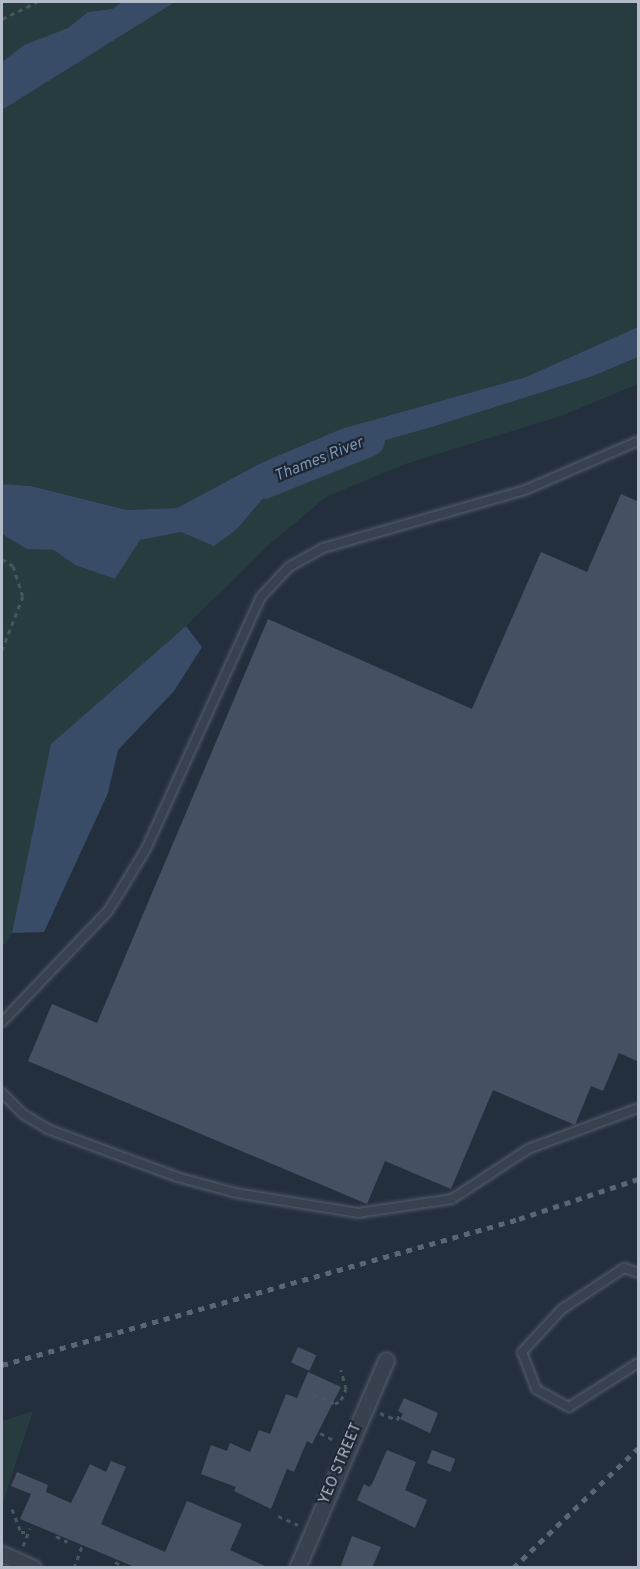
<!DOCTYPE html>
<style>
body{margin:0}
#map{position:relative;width:640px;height:1569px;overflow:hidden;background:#242f3e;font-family:Overpass,sans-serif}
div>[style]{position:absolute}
.green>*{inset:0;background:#263c3f}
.water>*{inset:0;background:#394c67}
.river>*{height:33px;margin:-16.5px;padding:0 16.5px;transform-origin:16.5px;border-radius:16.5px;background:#394c67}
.building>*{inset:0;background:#455162;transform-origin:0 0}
.path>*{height:3px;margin-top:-1.5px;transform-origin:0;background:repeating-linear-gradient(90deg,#44595c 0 4.5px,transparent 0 9px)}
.roads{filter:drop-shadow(0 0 2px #565f6c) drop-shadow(0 0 2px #565f6c)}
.lane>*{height:8px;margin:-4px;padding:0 4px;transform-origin:4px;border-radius:4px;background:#38414e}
.street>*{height:15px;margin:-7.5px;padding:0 7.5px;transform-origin:7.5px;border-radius:7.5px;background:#38414e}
.rail>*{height:4.5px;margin-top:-2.25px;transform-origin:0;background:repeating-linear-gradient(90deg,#5a6575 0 6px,transparent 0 12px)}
span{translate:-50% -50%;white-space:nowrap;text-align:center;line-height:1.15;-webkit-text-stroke:4.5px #1d2633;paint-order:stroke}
.street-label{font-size:15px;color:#b4bcc9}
.water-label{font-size:16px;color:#7c92b1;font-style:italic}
.frame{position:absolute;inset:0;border:3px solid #b4bcc9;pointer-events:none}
</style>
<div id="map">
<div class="green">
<i style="clip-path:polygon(2px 2px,122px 2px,112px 9px,88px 12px,68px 28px,24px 45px,2px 62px)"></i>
<i style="clip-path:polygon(175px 2px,638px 2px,638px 327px,526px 377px,341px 429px,261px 463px,177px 508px,127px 510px,31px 486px,2px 484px,2px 110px)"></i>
<i style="clip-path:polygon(638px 357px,638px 384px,561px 416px,405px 464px,326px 497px,271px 543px,186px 626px,52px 744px,12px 933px,2px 947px,2px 534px,27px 549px,54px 550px,75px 565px,115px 579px,140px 540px,181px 532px,237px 529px,265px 496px,311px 461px,432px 427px,593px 376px)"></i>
<i style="clip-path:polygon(33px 1411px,2px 1505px,2px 1421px)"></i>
</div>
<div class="water">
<i style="clip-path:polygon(122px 2px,175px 2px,2px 110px,2px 62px,24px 45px,68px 28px,88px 12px,112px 9px)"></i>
<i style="clip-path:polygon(638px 327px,638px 357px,593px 376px,432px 427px,311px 461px,265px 496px,237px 529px,214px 546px,181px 532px,140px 540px,115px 579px,75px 565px,54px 550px,27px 549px,2px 534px,2px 484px,31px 486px,127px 510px,177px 508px,261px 463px,341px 429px,526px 377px)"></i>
<i style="clip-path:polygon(186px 626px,202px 647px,174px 691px,118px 750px,108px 793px,44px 932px,12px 933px,51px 744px)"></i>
</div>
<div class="river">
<i style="left:263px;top:482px;width:113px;rotate:-21.8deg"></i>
</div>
<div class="building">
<i style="clip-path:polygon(621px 494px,639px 502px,639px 1062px,619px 1053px,603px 1091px,591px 1086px,575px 1125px,493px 1090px,451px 1189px,385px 1161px,367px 1204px,28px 1061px,52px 1004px,97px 1023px,268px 619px,472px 709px,541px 552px,587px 572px)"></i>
<i style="left:298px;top:1347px;width:20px;height:17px;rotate:24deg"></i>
<i style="clip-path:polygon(308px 1372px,341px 1387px,312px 1444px,307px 1441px,294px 1472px,287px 1469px,271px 1509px,234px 1491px,236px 1487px,201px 1474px,211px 1445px,227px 1451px,230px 1443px,250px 1452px,259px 1430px,270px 1434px,286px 1394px,297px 1398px)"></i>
<i style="clip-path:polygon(404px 1398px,438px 1413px,430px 1433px,400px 1419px,403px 1414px,398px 1411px)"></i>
<i style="clip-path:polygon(387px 1450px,416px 1462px,405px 1490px,427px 1500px,415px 1528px,357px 1500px,364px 1484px,369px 1487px,372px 1484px)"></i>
<i style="left:432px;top:1450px;width:25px;height:14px;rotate:21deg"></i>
<i style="clip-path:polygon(111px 1461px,126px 1467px,101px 1524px,165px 1552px,187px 1501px,242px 1524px,230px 1550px,269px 1568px,137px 1568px,20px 1519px,31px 1494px,11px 1486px,17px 1472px,48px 1485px,46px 1492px,71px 1503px,90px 1464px,106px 1472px)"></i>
<i style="clip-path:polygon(352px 1536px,381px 1547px,372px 1568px,340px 1568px)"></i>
</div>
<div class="path">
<i style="left:2px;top:19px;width:39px;rotate:-26deg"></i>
<i style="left:2px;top:559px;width:13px;rotate:32deg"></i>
<i style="left:13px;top:566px;width:32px;rotate:72deg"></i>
<i style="left:23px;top:596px;width:58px;rotate:111.3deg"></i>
<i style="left:313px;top:1394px;width:24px;rotate:24deg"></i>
<i style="left:335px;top:1404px;width:7px;rotate:-34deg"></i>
<i style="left:341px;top:1400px;width:12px;rotate:-66deg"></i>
<i style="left:346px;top:1389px;width:20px;rotate:-105deg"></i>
<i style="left:380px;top:1413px;width:18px;rotate:22deg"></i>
<i style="left:397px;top:1420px;width:7px;rotate:-63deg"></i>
<i style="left:320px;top:1433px;width:16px;rotate:27deg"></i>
<i style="left:12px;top:1509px;width:25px;rotate:69deg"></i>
<i style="left:21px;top:1532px;width:8px"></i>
<i style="left:278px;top:1516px;width:22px;rotate:24deg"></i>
<i style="left:56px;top:1536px;width:13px;rotate:27deg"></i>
<i style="left:23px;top:1546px;width:19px;rotate:-69deg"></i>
<i style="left:115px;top:1562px;width:13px;rotate:27deg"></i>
<i style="left:74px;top:1568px;width:23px;rotate:-70deg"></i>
</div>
<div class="roads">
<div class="lane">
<i style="left:2px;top:1022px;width:153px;rotate:-46.3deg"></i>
<i style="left:108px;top:911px;width:28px;rotate:-58deg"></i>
<i style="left:123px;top:887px;width:44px;rotate:-58.8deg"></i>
<i style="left:146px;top:849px;width:277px;rotate:-65.5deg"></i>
<i style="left:261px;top:597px;width:41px;rotate:-47deg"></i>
<i style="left:289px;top:567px;width:39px;rotate:-29deg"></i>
<i style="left:323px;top:548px;width:210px;rotate:-16deg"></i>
<i style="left:525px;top:490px;width:123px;rotate:-23.4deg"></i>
<i style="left:2px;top:1093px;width:30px;rotate:45deg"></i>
<i style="left:23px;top:1114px;width:31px;rotate:31deg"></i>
<i style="left:50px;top:1130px;width:135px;rotate:20.3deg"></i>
<i style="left:177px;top:1177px;width:61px;rotate:15.2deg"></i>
<i style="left:236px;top:1193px;width:124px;rotate:9.3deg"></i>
<i style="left:358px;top:1213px;width:95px;rotate:-8.5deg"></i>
<i style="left:452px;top:1199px;width:91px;rotate:-33.3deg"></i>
<i style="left:528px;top:1149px;width:117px;rotate:-20.4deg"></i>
<i style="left:638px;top:1273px;width:15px;rotate:-160deg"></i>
<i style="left:624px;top:1268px;width:74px;rotate:146.5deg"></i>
<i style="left:562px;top:1309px;width:59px;rotate:132.9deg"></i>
<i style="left:522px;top:1352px;width:40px;rotate:69deg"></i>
<i style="left:536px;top:1389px;width:38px;rotate:29deg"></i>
<i style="left:569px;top:1407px;width:82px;rotate:-32.5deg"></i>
</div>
<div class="street">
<i style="left:2px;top:1554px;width:34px;rotate:24deg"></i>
<i style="left:297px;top:1568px;width:226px;rotate:-66.8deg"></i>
</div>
</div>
<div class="rail">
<i style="left:2px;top:1365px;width:537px;rotate:-15.77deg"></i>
<i style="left:519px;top:1219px;width:126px;rotate:-18.6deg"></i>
<i style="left:513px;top:1568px;width:173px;rotate:-43.8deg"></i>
</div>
<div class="street-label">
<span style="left:341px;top:1464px;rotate:-67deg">YEO STREET</span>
</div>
<div class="water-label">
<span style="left:319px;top:460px;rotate:-22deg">Thames River</span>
</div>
<div class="frame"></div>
</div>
